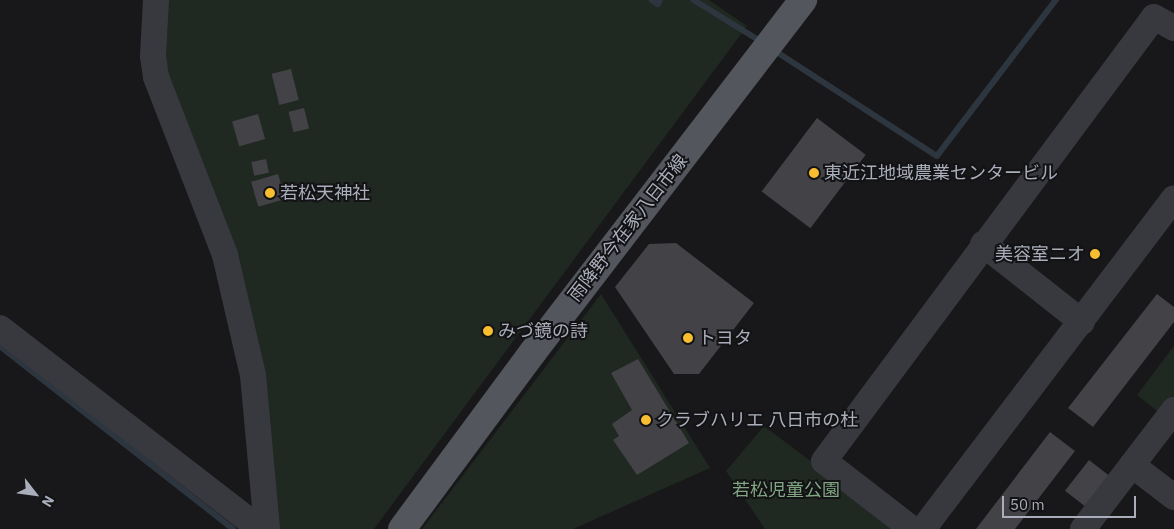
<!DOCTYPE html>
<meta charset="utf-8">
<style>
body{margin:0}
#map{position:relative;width:1174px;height:529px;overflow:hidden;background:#18181a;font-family:"IBM Plex Sans","Noto Sans JP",sans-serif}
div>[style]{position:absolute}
.green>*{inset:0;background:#1f2821}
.stream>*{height:5.5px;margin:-2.75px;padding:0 2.75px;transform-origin:2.75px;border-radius:2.75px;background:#2d363f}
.building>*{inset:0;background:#424247;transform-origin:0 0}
.minor>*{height:26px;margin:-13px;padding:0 13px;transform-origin:13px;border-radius:13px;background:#38393f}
.major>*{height:28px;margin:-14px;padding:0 14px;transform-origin:14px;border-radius:14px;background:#54565e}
.dots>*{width:14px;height:14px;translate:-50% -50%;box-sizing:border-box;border:2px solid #131215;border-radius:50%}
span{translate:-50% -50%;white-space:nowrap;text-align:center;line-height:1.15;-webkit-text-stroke:4px #131215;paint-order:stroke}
.poi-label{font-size:18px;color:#a9aeba}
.left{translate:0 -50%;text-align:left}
.right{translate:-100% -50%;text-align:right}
.street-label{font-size:18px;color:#a9aeba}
.park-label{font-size:18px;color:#80a683}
.north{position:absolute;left:10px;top:469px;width:50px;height:50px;-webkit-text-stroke:4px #131215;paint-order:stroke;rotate:120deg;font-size:14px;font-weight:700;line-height:20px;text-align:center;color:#a9aeba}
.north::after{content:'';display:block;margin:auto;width:18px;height:22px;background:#a9aeba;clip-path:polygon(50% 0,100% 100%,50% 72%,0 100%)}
.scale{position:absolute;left:1002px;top:496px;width:134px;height:22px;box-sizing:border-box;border:2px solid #a9aeba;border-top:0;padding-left:6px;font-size:15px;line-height:18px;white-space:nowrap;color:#a9aeba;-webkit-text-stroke:4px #131215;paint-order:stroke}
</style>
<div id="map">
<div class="green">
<i style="clip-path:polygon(165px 0,709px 0,747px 26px,374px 529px,278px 529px,261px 371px,165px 76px)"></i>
<i style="clip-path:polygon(601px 294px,710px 468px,573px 529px,422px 529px)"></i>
<i style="clip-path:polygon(1174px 346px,1174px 396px,1161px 414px,1137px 395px)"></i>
<i style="clip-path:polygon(764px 426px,901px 529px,765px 529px,726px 471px)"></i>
</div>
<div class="stream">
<i style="left:652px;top:0;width:7px;rotate:34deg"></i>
<i style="left:658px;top:4px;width:4px;rotate:-63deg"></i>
<i style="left:694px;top:0;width:80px;rotate:31.7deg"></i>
<i style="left:774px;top:50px;width:194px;rotate:33deg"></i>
<i style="left:937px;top:156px;width:196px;rotate:-52.7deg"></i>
<i style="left:0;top:346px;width:296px;rotate:38.1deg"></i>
</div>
<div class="building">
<i style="left:291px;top:69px;width:32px;height:20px;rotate:76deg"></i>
<i style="left:304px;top:108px;width:21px;height:16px;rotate:76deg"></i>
<i style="left:258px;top:114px;width:26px;height:27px;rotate:74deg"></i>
<i style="left:817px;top:118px;width:61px;height:92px;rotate:37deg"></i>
<i style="left:266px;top:159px;width:14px;height:15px;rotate:78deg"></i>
<i style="left:278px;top:174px;width:26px;height:28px;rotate:74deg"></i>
<i style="clip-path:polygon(676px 243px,754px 303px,699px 374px,674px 374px,615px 287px,649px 244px)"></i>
<i style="clip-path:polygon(1157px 294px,1174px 307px,1174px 322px,1093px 427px,1068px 408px)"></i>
<i style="clip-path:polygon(638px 359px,689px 443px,637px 475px,613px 440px,619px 436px,612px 424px,632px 410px,611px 373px)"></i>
<i style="clip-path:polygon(1050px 432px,1075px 451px,1015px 529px,976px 529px)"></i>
<i style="left:1089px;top:460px;width:29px;height:39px;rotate:38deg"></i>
</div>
<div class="minor">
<i style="left:156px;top:0;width:56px;rotate:93.1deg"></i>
<i style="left:153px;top:56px;width:21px;rotate:82deg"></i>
<i style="left:156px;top:77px;width:191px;rotate:68.8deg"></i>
<i style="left:225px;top:255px;width:123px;rotate:76.9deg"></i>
<i style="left:253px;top:375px;width:155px;rotate:84.8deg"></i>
<i style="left:983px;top:244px;width:126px;rotate:38.2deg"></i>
<i style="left:0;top:328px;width:329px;rotate:37.7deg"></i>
<i style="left:1132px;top:465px;width:53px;rotate:37.3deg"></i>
<i style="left:912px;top:529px;width:111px;rotate:-142.3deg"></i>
<i style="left:824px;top:461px;width:553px;rotate:-53.38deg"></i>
<i style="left:1154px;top:17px;width:23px;rotate:29deg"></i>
<i style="left:923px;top:529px;width:415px;rotate:-52.8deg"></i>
<i style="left:1083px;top:529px;width:150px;rotate:-52.6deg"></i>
</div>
<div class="major">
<i style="left:402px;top:529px;width:220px;rotate:-53.5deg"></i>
<i style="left:533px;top:352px;width:444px;rotate:-52.5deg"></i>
</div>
<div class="dots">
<i style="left:814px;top:173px;background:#f9bd30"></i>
<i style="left:270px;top:193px;background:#f9bd30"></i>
<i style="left:1095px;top:254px;background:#f9bd30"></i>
<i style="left:488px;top:331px;background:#f9bd30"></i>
<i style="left:688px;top:338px;background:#f9bd30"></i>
<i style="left:646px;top:420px;background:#f9bd30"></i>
</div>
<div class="poi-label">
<span class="left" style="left:824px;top:173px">東近江地域農業センタービル</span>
<span class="left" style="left:280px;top:193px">若松天神社</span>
<span class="right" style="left:1085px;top:254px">美容室ニオ</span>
<span class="left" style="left:498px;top:331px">みづ鏡の詩</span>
<span class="left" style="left:698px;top:338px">トヨタ</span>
<span class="left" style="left:656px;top:420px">クラブハリエ 八日市の杜</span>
</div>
<div class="street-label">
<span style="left:628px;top:228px;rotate:-52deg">雨降野今在家八日市線</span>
</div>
<div class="park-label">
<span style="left:786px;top:490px">若松児童公園</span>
</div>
<div class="north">N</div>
<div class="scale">50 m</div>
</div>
